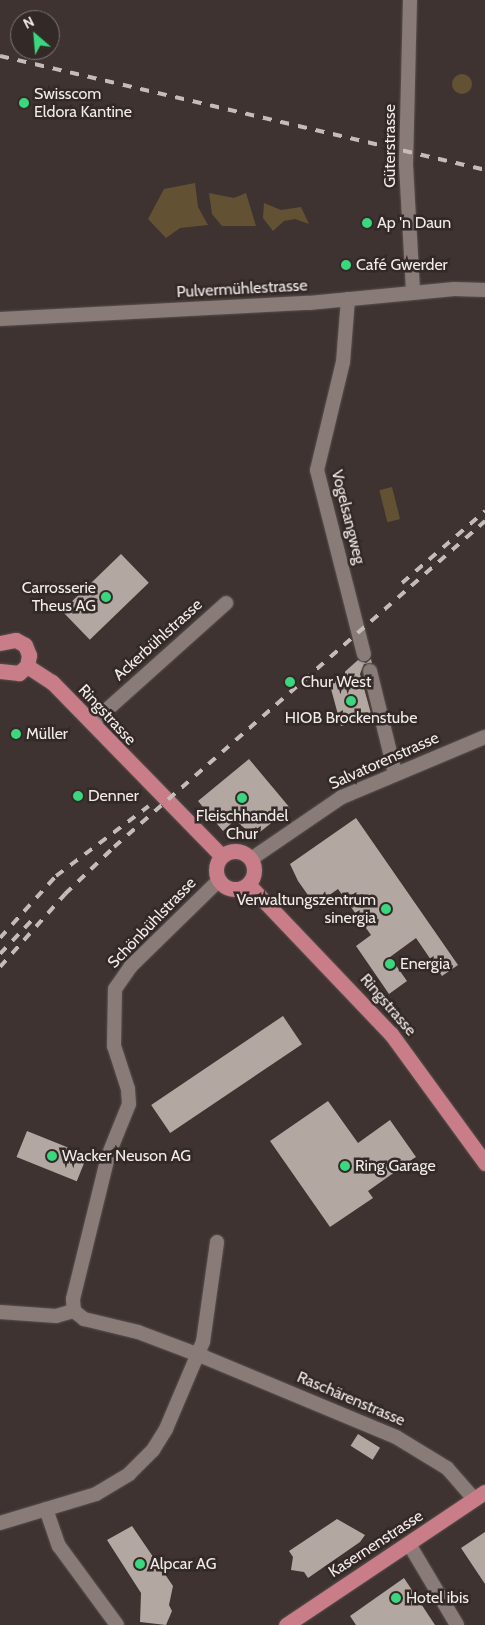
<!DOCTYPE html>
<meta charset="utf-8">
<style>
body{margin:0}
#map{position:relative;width:485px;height:1625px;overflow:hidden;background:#3e3331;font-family:Cabin,sans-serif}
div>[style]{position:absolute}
.green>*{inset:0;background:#625233;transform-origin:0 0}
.round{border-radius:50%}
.building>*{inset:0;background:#b3a8a1;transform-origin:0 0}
.roads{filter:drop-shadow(0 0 1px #59514f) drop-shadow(0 0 1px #59514f)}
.minor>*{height:14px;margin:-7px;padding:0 7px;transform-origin:7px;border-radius:7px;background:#887b78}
.major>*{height:15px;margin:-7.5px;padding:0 7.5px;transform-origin:7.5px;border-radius:7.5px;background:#c97d88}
.major>.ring{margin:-7.5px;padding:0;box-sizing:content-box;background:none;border:15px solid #c97d88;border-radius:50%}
.rail>*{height:4px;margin-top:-2px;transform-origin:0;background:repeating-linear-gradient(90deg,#c4bcba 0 9px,transparent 0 18px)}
.dots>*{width:14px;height:14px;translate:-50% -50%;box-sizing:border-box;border:2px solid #332927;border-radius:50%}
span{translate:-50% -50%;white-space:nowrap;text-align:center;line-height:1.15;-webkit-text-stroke:5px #332927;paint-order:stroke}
.poi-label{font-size:16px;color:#f1ebe9}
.left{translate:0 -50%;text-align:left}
.right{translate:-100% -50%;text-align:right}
.street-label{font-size:16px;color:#f1ebe9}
.north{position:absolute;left:10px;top:10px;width:50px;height:50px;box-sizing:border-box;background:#332927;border:1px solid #7f7775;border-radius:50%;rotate:333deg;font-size:14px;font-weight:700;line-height:20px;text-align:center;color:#f1ebe9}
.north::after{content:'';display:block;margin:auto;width:18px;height:22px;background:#3bd77e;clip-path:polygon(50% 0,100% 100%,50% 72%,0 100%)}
</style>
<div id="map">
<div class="green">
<i class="round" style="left:452px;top:74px;width:20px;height:20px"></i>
<i style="clip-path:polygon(195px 183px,198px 207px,208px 225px,180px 228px,166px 238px,148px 219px,164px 189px)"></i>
<i style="clip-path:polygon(209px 193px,234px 198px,246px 193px,256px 226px,222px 226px,212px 214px)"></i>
<i style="clip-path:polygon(264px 203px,281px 210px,301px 207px,309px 224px,295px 219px,284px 221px,273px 231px,263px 218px)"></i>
<i style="left:392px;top:487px;width:33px;height:13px;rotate:76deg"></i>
</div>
<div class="building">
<i style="left:121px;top:554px;width:40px;height:82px;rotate:46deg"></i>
<i style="clip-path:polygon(371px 659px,372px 663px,364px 664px,360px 674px,372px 717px,341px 726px,330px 685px,358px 660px,366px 663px)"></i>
<i style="clip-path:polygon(249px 759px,290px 808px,260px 832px,256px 827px,250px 833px,235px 820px,223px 831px,198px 801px)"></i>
<i style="clip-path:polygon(356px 818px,458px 965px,442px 976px,416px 938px,390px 957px,407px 981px,389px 994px,356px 946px,371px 935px,338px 889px,315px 905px,298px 881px,290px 864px)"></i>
<i style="left:283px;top:1016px;width:34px;height:159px;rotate:56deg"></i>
<i style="clip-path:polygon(328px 1101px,358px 1143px,390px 1120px,416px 1157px,368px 1191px,373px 1198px,330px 1227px,270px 1141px)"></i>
<i style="left:27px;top:1131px;width:65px;height:28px;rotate:22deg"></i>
<i style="left:358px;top:1434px;width:26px;height:14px;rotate:32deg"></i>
<i style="clip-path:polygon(337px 1519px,365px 1535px,360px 1542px,308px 1578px,304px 1572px,291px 1570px,293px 1557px,289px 1551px)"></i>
<i style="clip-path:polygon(132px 1526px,173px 1586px,169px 1605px,172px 1611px,166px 1625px,140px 1622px,141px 1593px,107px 1540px)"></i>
<i style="clip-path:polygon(485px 1532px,485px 1584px,461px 1548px)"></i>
<i style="clip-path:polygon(404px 1578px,435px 1625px,356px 1625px,350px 1616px)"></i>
</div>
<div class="roads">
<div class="minor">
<i style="left:410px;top:0;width:165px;rotate:91.4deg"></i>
<i style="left:406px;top:165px;width:127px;rotate:86.8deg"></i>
<i style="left:348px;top:299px;width:63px;rotate:94.5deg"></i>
<i style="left:343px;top:362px;width:111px;rotate:103.5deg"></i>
<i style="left:317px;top:470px;width:190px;rotate:75.7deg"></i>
<i style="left:0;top:319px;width:309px;rotate:-3deg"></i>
<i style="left:309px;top:303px;width:146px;rotate:-5.5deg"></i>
<i style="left:454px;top:289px;width:31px;rotate:2deg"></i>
<i style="left:370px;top:671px;width:105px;rotate:76.2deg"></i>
<i style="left:92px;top:723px;width:180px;rotate:-41.8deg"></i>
<i style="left:251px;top:859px;width:110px;rotate:-34.3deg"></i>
<i style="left:342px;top:797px;width:155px;rotate:-22.8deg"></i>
<i style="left:74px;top:1311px;width:12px;rotate:-95deg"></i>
<i style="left:73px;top:1299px;width:147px;rotate:-76.2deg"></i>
<i style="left:108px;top:1156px;width:56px;rotate:-68deg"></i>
<i style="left:129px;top:1104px;width:15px;rotate:-94deg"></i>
<i style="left:128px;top:1089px;width:45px;rotate:-108deg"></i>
<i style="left:114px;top:1046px;width:57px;rotate:-89deg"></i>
<i style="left:115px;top:989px;width:28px;rotate:-55deg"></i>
<i style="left:131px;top:966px;width:123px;rotate:-44.3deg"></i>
<i style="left:74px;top:1311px;width:13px;rotate:39deg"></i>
<i style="left:84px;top:1319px;width:56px;rotate:13.5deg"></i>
<i style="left:138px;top:1332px;width:71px;rotate:20.7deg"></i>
<i style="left:204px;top:1357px;width:208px;rotate:22.6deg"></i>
<i style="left:396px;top:1437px;width:60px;rotate:31.3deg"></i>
<i style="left:447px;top:1468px;width:41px;rotate:48.9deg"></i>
<i style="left:0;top:1312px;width:56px;rotate:4.1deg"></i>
<i style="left:56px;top:1316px;width:19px;rotate:-16deg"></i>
<i style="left:46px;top:1509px;width:39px;rotate:71deg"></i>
<i style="left:59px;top:1546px;width:98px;rotate:53.7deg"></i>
<i style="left:0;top:1523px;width:100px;rotate:-16.8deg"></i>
<i style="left:96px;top:1494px;width:39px;rotate:-31deg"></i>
<i style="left:129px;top:1474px;width:34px;rotate:-45deg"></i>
<i style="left:153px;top:1450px;width:25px;rotate:-58deg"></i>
<i style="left:166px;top:1429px;width:95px;rotate:-67deg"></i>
<i style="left:203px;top:1342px;width:101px;rotate:-82deg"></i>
<i style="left:409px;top:1544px;width:94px;rotate:59.3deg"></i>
</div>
<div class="major">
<i style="left:0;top:643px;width:16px;rotate:-11deg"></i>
<i style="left:16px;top:640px;width:10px;rotate:29deg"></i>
<i style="left:25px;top:645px;width:11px;rotate:68deg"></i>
<i style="left:29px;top:655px;width:11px;rotate:100deg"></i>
<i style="left:27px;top:666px;width:11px;rotate:139deg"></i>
<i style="left:19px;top:673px;width:19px;rotate:-174deg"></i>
<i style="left:27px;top:666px;width:30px;rotate:33deg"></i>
<i style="left:52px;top:682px;width:243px;rotate:45.7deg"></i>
<i class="ring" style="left:216px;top:851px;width:23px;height:23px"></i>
<i style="left:248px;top:884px;width:207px;rotate:46.4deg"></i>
<i style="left:391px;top:1034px;width:160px;rotate:53.9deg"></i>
<i style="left:286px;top:1625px;width:239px;rotate:-33.8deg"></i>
</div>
</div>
<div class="rail">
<i style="left:0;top:56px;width:498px;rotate:13.2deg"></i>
<i style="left:402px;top:583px;width:110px;rotate:-40.9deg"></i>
<i style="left:0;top:938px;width:84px;rotate:-47.9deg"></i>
<i style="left:56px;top:876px;width:116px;rotate:-37deg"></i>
<i style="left:0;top:954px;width:50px;rotate:-46.6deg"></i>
<i style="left:0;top:967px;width:98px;rotate:-48.3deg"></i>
<i style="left:65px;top:894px;width:68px;rotate:-43.8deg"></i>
<i style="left:114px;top:847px;width:494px;rotate:-41.3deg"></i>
</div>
<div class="dots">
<i style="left:24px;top:103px;background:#3bd77e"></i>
<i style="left:367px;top:223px;background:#3bd77e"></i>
<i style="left:346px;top:265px;background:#3bd77e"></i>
<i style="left:106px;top:597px;background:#3bd77e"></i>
<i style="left:290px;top:682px;background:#3bd77e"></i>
<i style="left:351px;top:701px;background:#3bd77e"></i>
<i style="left:16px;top:734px;background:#3bd77e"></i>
<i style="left:78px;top:796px;background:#3bd77e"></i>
<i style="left:242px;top:798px;background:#3bd77e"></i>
<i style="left:386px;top:909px;background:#3bd77e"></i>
<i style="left:390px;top:964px;background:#3bd77e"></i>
<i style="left:52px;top:1156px;background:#3bd77e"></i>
<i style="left:345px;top:1166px;background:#3bd77e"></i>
<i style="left:140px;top:1564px;background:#3bd77e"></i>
<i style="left:396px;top:1598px;background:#3bd77e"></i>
</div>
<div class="poi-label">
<span class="left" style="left:34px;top:103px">Swisscom<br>Eldora Kantine</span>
<span class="left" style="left:377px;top:223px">Ap 'n Daun</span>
<span class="left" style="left:356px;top:265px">Café Gwerder</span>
<span class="right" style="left:96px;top:597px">Carrosserie<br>Theus AG</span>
<span class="left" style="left:301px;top:682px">Chur West</span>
<span style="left:351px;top:718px">HIOB Brockenstube</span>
<span class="left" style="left:26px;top:734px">Müller</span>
<span class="left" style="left:88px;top:796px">Denner</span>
<span style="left:242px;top:825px">Fleischhandel<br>Chur</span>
<span class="right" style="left:376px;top:909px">Verwaltungszentrum<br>sinergia</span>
<span class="left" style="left:400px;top:964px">Energia</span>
<span class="left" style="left:62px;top:1156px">Wacker Neuson AG</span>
<span class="left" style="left:355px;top:1166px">Ring Garage</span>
<span class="left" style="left:150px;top:1564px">Alpcar AG</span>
<span class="left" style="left:406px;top:1598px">Hotel ibis</span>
</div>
<div class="street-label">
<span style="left:390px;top:146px;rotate:-90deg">Güterstrasse</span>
<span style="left:242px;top:289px;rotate:-3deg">Pulvermühlestrasse</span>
<span style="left:348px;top:517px;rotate:76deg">Vogelsangweg</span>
<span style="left:158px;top:640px;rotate:-42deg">Ackerbühlstrasse</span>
<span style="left:107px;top:715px;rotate:47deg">Ringstrasse</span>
<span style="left:384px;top:761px;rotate:-24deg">Salvatorenstrasse</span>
<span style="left:152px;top:923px;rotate:-46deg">Schönbühlstrasse</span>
<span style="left:388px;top:1005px;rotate:49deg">Ringstrasse</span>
<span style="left:351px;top:1399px;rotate:23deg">Raschärenstrasse</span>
<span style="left:376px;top:1544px;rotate:-33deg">Kasernenstrasse</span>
</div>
<div class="north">N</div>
</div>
